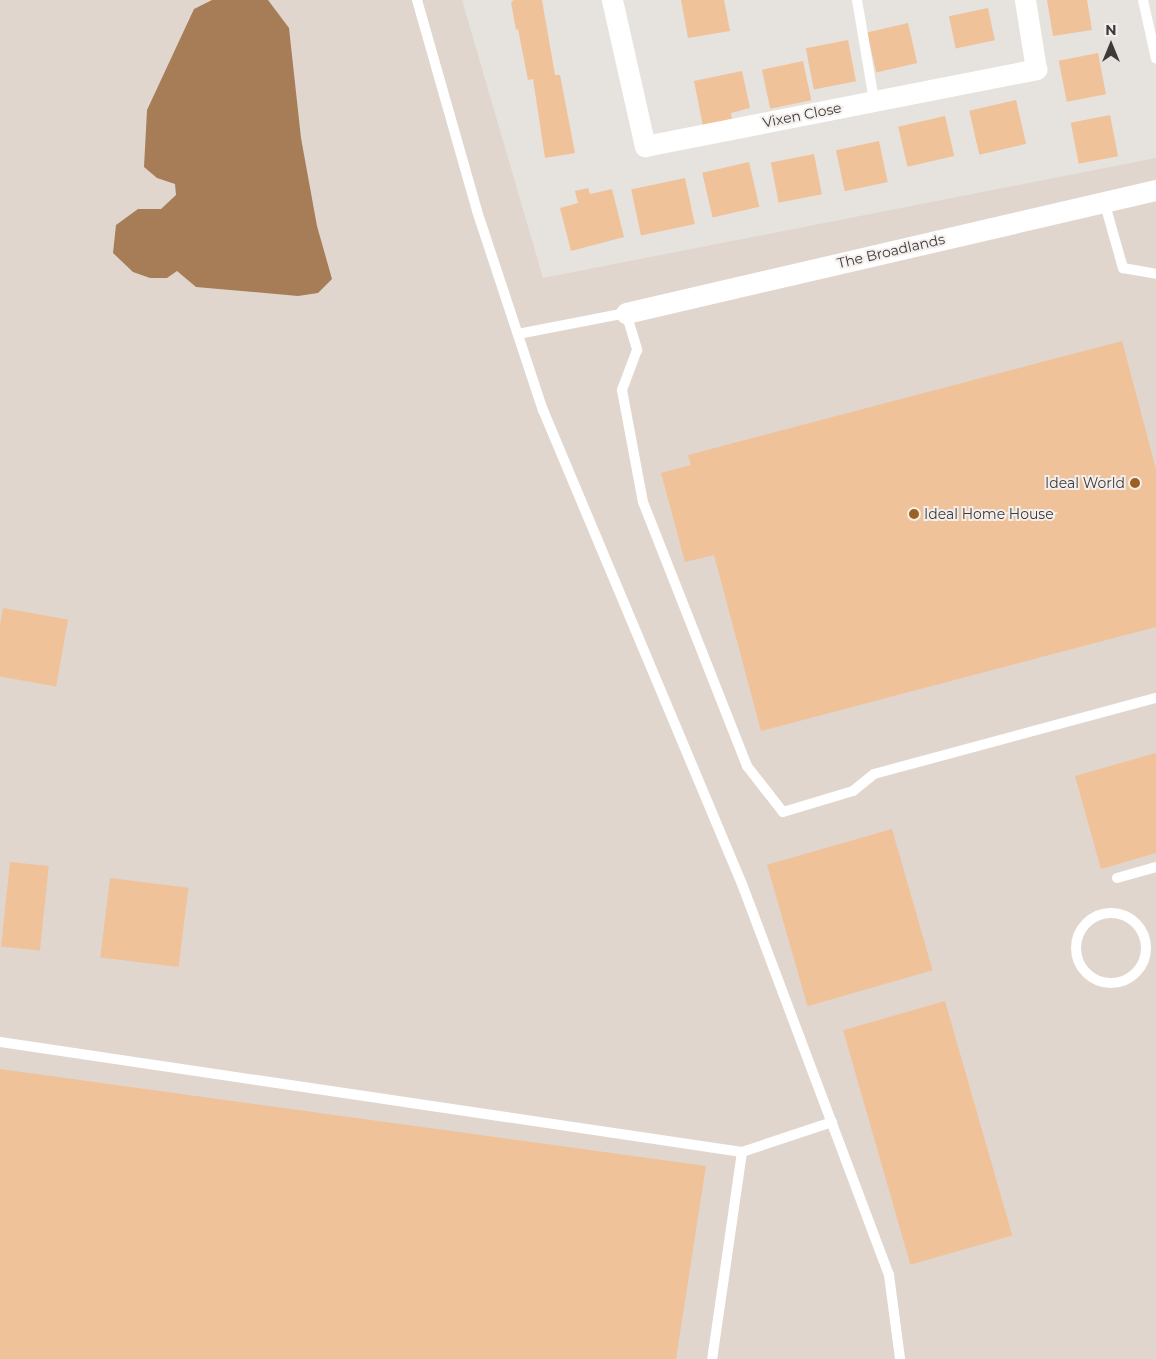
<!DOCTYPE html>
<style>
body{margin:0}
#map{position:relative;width:1156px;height:1359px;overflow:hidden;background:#e6e2de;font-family:Montserrat,sans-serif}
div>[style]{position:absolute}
.built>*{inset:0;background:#e0d6cd}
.water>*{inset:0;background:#a77d57}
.building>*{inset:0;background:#f0c29a;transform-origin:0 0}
.lane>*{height:10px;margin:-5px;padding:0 5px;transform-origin:5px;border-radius:5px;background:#fff}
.lane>.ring{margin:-5px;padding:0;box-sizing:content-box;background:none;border:10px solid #fff;border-radius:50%}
.street>*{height:21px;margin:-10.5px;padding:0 10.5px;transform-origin:10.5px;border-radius:10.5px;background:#fff}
.dots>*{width:14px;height:14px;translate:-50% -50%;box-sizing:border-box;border:2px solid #f4efec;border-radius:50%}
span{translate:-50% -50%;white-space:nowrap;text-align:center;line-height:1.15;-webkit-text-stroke:4px #f4efec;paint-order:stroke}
.street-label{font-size:14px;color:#3d3b3a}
.poi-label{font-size:14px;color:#3d3b3a}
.right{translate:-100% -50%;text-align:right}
.left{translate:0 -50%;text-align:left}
.north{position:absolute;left:1086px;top:20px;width:50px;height:50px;-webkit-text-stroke:4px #f4efec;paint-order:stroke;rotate:0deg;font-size:14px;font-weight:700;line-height:20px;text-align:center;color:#3d3b3a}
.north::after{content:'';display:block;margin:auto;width:18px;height:22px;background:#3d3b3a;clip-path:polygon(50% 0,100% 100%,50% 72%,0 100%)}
</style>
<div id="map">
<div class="built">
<i style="clip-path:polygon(0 0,462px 0,543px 278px,1156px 158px,1156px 1359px,0 1359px)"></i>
</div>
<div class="water">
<i style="clip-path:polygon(212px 0,268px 0,289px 28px,301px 138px,317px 226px,332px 279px,318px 293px,298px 296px,196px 287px,177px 271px,167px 278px,150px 278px,133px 272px,113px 253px,116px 225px,138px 209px,161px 209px,176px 195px,175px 184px,157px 178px,144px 167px,147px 110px,194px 9px)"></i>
</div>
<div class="building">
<i style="clip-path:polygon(514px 0,542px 0,555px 75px,560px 75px,575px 153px,545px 158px,533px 79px,528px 80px,518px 29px,516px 30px,511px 2px)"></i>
<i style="clip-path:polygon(681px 0,724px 0,730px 31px,688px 38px)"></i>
<i style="clip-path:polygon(1047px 0,1087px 0,1092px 30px,1053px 36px)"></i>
<i style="left:988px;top:8px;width:33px;height:40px;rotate:78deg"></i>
<i style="left:908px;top:23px;width:41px;height:42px;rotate:77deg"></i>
<i style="left:848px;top:40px;width:42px;height:43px;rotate:79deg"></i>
<i style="left:1098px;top:53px;width:42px;height:40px;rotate:79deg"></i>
<i style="left:803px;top:61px;width:40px;height:42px;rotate:78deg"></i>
<i style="clip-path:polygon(742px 71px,750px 108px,731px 113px,732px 119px,703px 126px,694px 81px)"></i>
<i style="left:1016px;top:100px;width:45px;height:48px;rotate:77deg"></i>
<i style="left:1110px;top:115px;width:42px;height:40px;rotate:79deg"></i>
<i style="left:945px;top:116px;width:41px;height:48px;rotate:77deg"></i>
<i style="left:879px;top:141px;width:42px;height:44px;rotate:78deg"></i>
<i style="left:814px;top:154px;width:41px;height:44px;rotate:79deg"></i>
<i style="left:749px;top:162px;width:46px;height:48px;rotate:77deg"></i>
<i style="left:685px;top:178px;width:47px;height:55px;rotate:78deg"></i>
<i style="clip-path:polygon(588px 188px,590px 194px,612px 189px,624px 237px,571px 251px,560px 208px,578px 203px,575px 191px)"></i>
<i style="clip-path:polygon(1122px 341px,1156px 469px,1156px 627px,761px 731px,714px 555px,685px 562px,661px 473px,691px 465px,688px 455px)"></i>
<i style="left:3px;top:608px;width:66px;height:68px;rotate:10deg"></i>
<i style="clip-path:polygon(1156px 753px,1156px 853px,1101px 869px,1075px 776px)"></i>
<i style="left:892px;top:829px;width:147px;height:130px;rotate:74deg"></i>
<i style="left:10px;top:862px;width:39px;height:85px;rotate:6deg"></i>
<i style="left:110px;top:878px;width:79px;height:80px;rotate:7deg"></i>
<i style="left:945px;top:1001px;width:244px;height:106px;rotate:74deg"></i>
<i style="clip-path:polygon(0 1069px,706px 1166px,676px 1359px,0 1359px)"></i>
</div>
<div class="lane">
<i style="left:417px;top:0;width:219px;rotate:74.1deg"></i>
<i style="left:477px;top:211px;width:210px;rotate:71.7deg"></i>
<i style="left:543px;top:410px;width:514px;rotate:67.23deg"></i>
<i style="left:742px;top:884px;width:418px;rotate:69.4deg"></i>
<i style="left:889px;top:1275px;width:85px;rotate:82.5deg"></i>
<i style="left:857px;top:0;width:102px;rotate:80.4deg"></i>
<i style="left:1143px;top:0;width:60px;rotate:77.6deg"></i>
<i style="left:1104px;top:201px;width:70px;rotate:74.2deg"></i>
<i style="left:1123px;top:268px;width:34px;rotate:10deg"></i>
<i style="left:518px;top:334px;width:110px;rotate:-11deg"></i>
<i style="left:626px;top:313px;width:39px;rotate:73deg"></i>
<i style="left:637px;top:350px;width:43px;rotate:110.6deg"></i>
<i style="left:622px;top:390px;width:114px;rotate:79.4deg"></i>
<i style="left:643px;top:502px;width:284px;rotate:68.5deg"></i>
<i style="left:747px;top:766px;width:58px;rotate:52deg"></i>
<i style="left:783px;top:812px;width:73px;rotate:-16.7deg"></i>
<i style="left:853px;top:791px;width:27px;rotate:-39deg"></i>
<i style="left:874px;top:774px;width:292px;rotate:-15.1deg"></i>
<i style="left:1117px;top:878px;width:41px;rotate:-15.8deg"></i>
<i class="ring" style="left:1076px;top:913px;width:60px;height:60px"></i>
<i style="left:0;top:1042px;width:750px;rotate:8.43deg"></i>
<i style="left:742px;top:1152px;width:209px;rotate:98.2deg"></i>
<i style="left:742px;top:1152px;width:95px;rotate:-18.4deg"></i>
</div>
<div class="street">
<i style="left:612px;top:0;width:150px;rotate:77.3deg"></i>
<i style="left:645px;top:146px;width:399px;rotate:-11.1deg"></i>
<i style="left:1036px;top:69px;width:70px;rotate:-99.1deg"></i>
<i style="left:626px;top:313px;width:544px;rotate:-13.07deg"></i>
</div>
<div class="dots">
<i style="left:1135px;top:483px;background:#9c6122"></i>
<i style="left:914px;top:514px;background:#9c6122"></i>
</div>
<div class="street-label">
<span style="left:802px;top:115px;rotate:-11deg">Vixen Close</span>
<span style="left:891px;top:251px;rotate:-13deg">The Broadlands</span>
</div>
<div class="poi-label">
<span class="right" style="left:1125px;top:483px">Ideal World</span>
<span class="left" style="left:924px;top:514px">Ideal Home House</span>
</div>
<div class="north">N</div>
</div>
